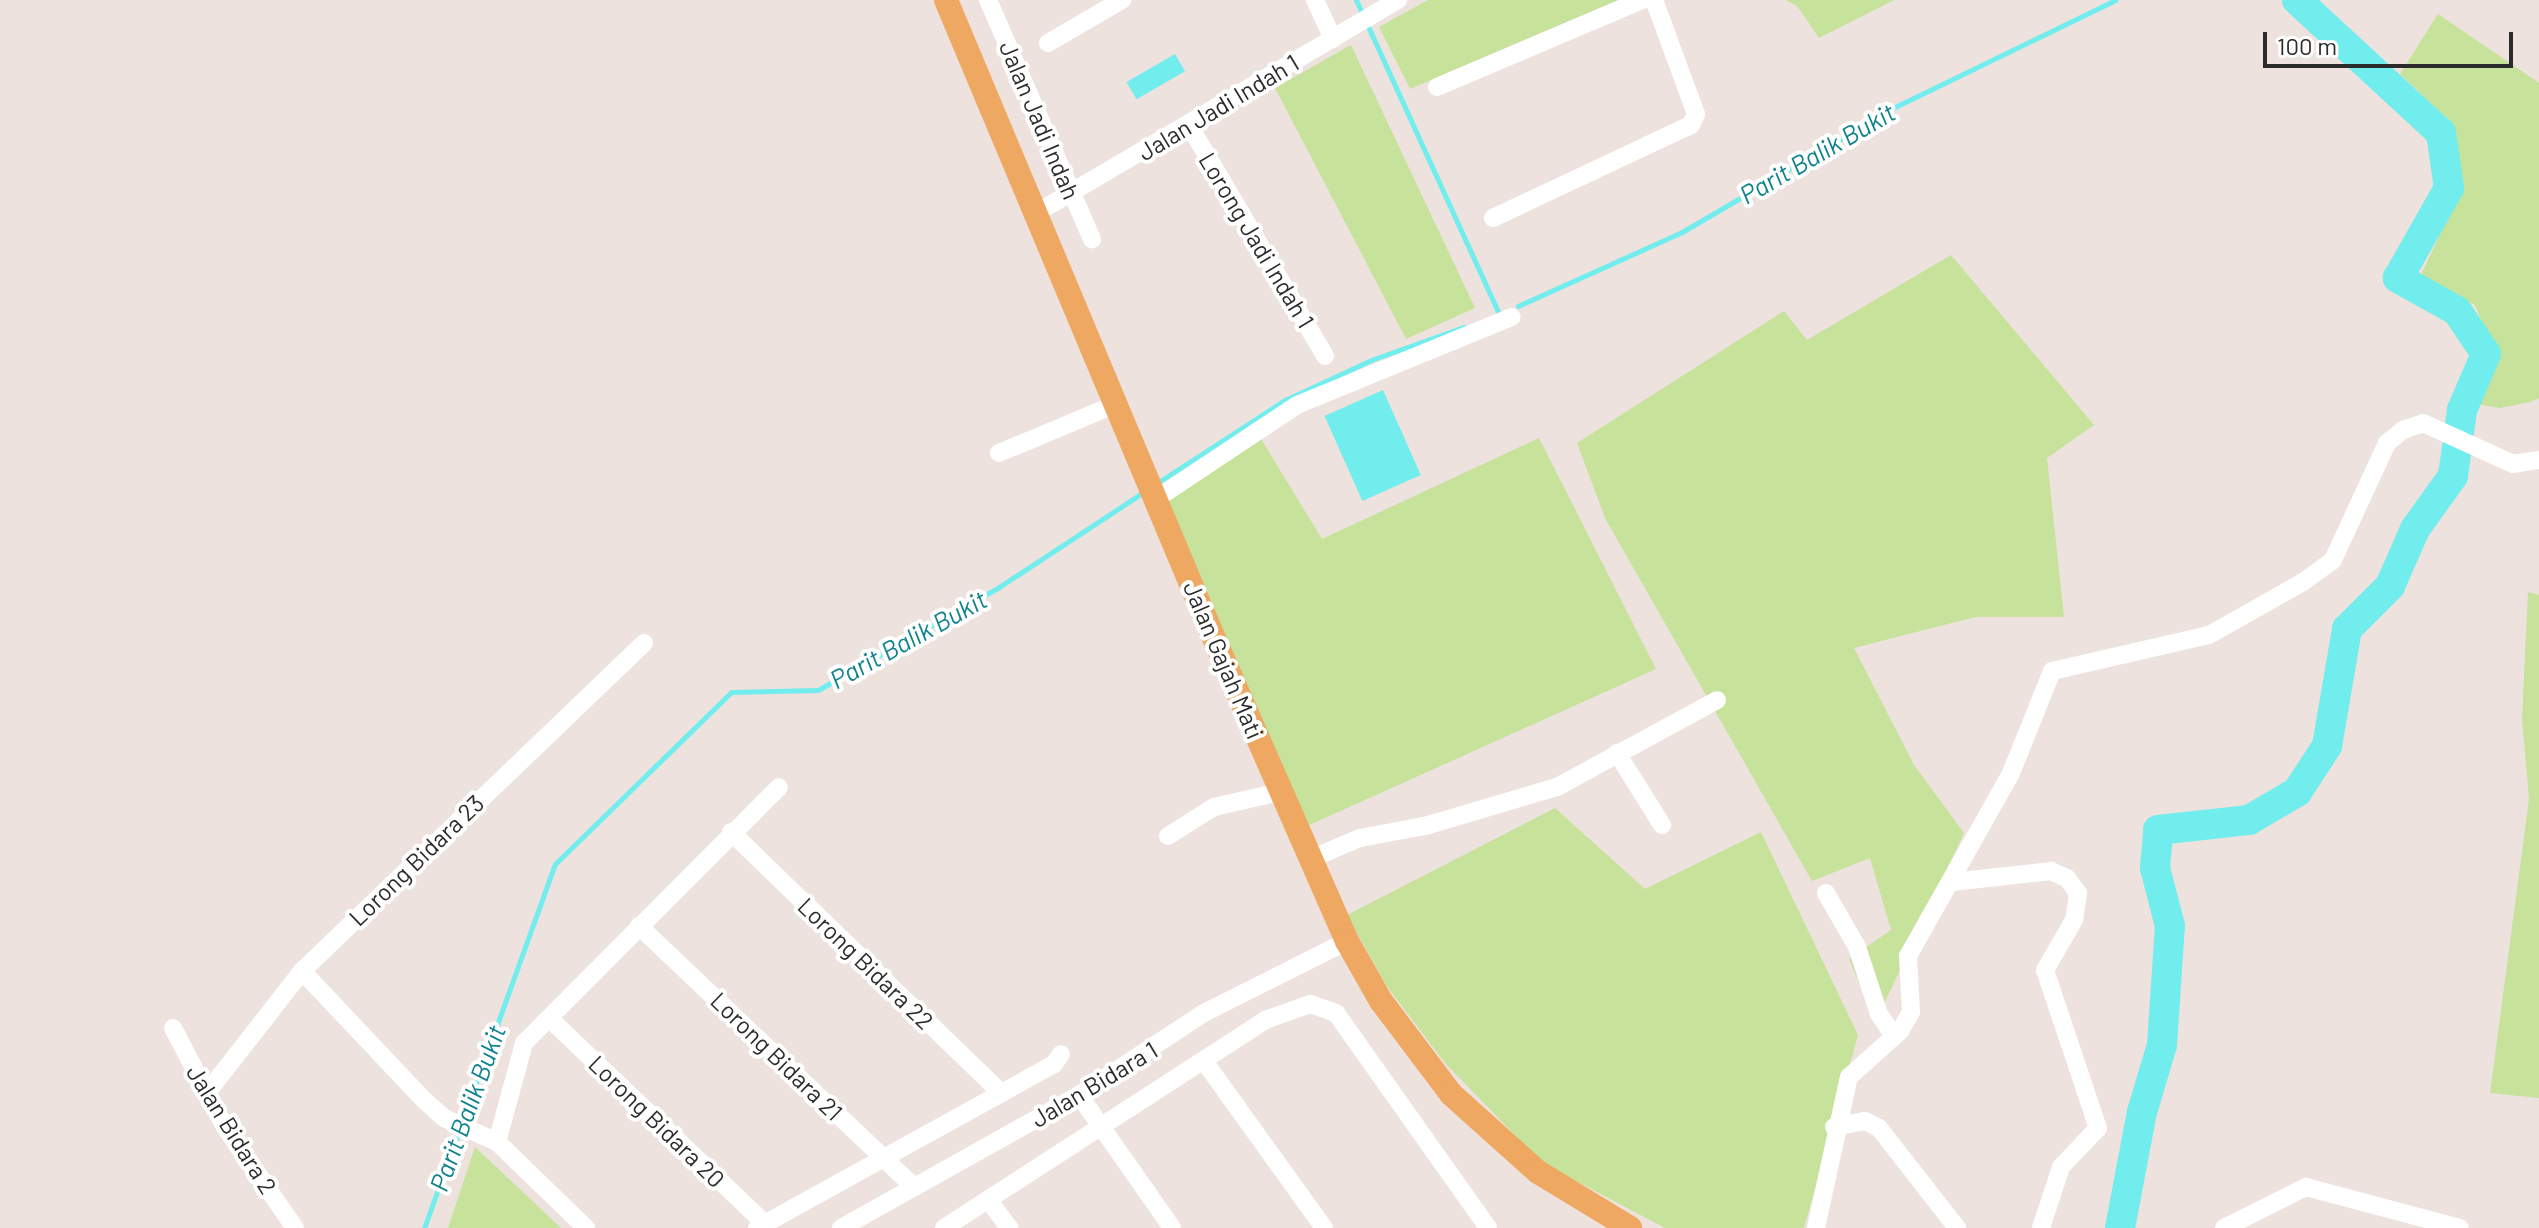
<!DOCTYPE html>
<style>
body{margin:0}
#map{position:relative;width:2539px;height:1228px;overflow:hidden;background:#ede2de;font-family:Barlow,sans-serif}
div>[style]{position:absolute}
.green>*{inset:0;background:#c6e29b}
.water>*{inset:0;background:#72eded;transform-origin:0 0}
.stream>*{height:5px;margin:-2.5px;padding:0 2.5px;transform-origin:2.5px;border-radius:2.5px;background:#72eded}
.river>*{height:30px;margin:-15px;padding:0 15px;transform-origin:15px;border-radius:15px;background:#72eded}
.minor>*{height:18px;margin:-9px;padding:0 9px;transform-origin:9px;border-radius:9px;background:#fff}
.major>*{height:24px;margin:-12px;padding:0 12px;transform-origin:12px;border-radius:12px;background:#efa861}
span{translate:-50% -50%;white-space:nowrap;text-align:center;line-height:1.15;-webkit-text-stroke:8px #fff;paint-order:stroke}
.street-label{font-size:24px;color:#2b2b2b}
.water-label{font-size:26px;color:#0f838d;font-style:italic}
.scale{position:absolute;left:2263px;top:32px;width:250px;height:36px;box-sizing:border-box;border:4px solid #2b2b2b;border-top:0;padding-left:10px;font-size:24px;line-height:28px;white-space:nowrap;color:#2b2b2b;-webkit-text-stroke:6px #fff;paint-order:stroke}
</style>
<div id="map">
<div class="green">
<i style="clip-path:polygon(1428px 0,1618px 0,1410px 89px,1379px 27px)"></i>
<i style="clip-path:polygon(1786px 0,1894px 0,1819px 38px,1797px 6px)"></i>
<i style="clip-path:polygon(2438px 14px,2539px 83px,2539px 398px,2530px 402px,2500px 408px,2477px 404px,2494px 354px,2475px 305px,2420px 277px,2458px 196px,2454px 125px,2400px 74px)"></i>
<i style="clip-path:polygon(1351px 45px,1475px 308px,1406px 339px,1275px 88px)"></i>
<i style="clip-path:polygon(1951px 255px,2094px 425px,2047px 458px,2064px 617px,1975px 617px,1854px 648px,1914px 765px,1964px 833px,1876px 1021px,1849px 959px,1891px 930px,1870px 858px,1812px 881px,1606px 520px,1577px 443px,1784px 311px,1807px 340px)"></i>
<i style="clip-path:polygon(1539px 438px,1656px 669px,1305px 827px,1164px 492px,1261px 439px,1322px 539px)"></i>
<i style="clip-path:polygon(2528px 592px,2539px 595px,2539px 1098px,2490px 1093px,2529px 799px,2522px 719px)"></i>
<i style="clip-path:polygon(1555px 808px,1645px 889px,1761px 832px,1858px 1035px,1804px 1228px,1665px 1228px,1542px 1163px,1445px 1063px,1386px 985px,1347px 915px)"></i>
<i style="clip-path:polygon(475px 1147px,561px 1228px,448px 1228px)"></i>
</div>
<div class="water">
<i style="left:1175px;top:54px;width:20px;height:56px;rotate:60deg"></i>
<i style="left:1383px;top:390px;width:93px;height:64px;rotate:66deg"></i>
</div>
<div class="stream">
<i style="left:1356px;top:0;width:345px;rotate:65.5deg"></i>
<i style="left:1518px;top:306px;width:180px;rotate:-24.3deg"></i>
<i style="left:1682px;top:232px;width:247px;rotate:-30.4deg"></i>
<i style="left:1895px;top:107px;width:245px;rotate:-25.9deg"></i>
<i style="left:1157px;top:483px;width:153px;rotate:-33deg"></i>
<i style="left:1285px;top:400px;width:95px;rotate:-24.9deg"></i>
<i style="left:1371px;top:360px;width:99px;rotate:-19.5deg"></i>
<i style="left:462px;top:1122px;width:274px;rotate:-70.2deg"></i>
<i style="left:555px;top:864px;width:246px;rotate:-44.3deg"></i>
<i style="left:731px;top:692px;width:87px;rotate:-1.3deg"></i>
<i style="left:818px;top:690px;width:208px;rotate:-29.6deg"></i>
<i style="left:999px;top:587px;width:175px;rotate:-33.3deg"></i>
<i style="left:424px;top:1228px;width:103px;rotate:-70.2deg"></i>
</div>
<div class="river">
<i style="left:2120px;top:1228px;width:118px;rotate:-79.3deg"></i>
<i style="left:2142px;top:1112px;width:70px;rotate:-73.4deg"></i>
<i style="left:2162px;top:1045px;width:119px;rotate:-86.2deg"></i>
<i style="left:2170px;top:926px;width:60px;rotate:-104.5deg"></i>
<i style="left:2155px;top:868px;width:38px;rotate:-85deg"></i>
<i style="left:2158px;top:830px;width:92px;rotate:-6.3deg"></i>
<i style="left:2249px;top:820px;width:56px;rotate:-30.3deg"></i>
<i style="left:2297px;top:792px;width:55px;rotate:-56.9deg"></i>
<i style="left:2327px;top:746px;width:119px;rotate:-80.3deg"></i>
<i style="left:2347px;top:629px;width:61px;rotate:-45deg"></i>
<i style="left:2390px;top:586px;width:62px;rotate:-66.3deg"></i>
<i style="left:2415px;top:529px;width:65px;rotate:-54.4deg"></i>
<i style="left:2453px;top:476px;width:67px;rotate:-82.2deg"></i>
<i style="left:2462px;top:410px;width:61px;rotate:-66.8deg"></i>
<i style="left:2486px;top:354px;width:52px;rotate:-124deg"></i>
<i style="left:2457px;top:311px;width:68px;rotate:-150.8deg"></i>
<i style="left:2398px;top:278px;width:103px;rotate:-60.5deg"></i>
<i style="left:2449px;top:188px;width:56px;rotate:-98.3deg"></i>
<i style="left:2441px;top:133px;width:196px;rotate:-137.3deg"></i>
</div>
<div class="minor">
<i style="left:988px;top:0;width:261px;rotate:66.5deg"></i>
<i style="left:1315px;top:0;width:43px;rotate:65.2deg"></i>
<i style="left:1048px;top:43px;width:86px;rotate:-30.2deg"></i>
<i style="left:1437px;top:87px;width:223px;rotate:-23deg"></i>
<i style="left:1189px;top:125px;width:268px;rotate:59.5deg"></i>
<i style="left:1038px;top:212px;width:418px;rotate:-30.5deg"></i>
<i style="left:1493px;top:218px;width:219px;rotate:-25.2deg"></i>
<i style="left:1691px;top:125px;width:12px;rotate:-66deg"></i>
<i style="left:1696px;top:114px;width:121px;rotate:-110.2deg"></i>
<i style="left:999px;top:453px;width:127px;rotate:-22.7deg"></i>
<i style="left:1156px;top:499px;width:169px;rotate:-33.7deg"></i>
<i style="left:1297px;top:405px;width:232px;rotate:-22.3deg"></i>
<i style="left:1617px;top:753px;width:85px;rotate:58deg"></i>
<i style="left:731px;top:832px;width:376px;rotate:44deg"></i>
<i style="left:1168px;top:836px;width:54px;rotate:-32.2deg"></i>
<i style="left:1214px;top:807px;width:68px;rotate:-12.8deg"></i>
<i style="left:1310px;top:859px;width:54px;rotate:-22.8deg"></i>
<i style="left:1360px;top:838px;width:66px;rotate:-10.5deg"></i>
<i style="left:1425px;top:826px;width:138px;rotate:-16.5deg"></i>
<i style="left:1557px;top:787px;width:182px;rotate:-28.5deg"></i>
<i style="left:1952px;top:882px;width:100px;rotate:-6.3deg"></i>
<i style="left:2051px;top:871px;width:17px;rotate:24deg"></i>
<i style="left:2067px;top:878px;width:19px;rotate:54deg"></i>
<i style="left:2078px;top:893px;width:27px;rotate:98deg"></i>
<i style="left:2074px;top:920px;width:58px;rotate:120.1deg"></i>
<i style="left:2045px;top:970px;width:167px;rotate:71.5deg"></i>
<i style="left:2098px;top:1128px;width:54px;rotate:133.5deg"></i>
<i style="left:2061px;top:1167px;width:64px;rotate:108.2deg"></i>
<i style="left:1826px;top:893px;width:62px;rotate:60.1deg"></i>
<i style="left:1857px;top:947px;width:71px;rotate:71.8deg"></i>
<i style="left:1879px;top:1014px;width:27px;rotate:56deg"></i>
<i style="left:639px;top:926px;width:379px;rotate:43.5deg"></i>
<i style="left:302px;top:971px;width:176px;rotate:46.6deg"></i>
<i style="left:423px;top:1099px;width:28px;rotate:42deg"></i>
<i style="left:444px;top:1118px;width:58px;rotate:24.4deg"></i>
<i style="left:497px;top:1142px;width:124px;rotate:44deg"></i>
<i style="left:549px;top:1018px;width:298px;rotate:43.6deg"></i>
<i style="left:173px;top:1028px;width:112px;rotate:62.3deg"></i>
<i style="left:225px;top:1127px;width:123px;rotate:55.3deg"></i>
<i style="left:1204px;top:1061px;width:206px;rotate:54.3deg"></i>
<i style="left:206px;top:1094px;width:156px;rotate:-52deg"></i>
<i style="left:302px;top:971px;width:474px;rotate:-43.8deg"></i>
<i style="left:1079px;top:1095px;width:162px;rotate:55deg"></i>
<i style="left:1834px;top:1127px;width:32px;rotate:-11deg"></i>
<i style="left:1865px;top:1121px;width:16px;rotate:27deg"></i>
<i style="left:1879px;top:1128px;width:127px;rotate:52deg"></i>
<i style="left:497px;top:1142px;width:103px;rotate:-74.7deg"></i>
<i style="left:524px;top:1043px;width:361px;rotate:-45.1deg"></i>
<i style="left:989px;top:1201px;width:34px;rotate:53deg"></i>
<i style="left:757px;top:1228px;width:339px;rotate:-28.9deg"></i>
<i style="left:1054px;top:1064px;width:12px;rotate:-55deg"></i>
<i style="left:841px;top:1228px;width:273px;rotate:-29.2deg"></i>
<i style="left:1079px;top:1095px;width:149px;rotate:-33.3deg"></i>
<i style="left:1204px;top:1013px;width:160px;rotate:-26.7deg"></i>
<i style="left:944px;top:1228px;width:382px;rotate:-32.9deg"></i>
<i style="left:1265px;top:1020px;width:48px;rotate:-19.6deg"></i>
<i style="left:1310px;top:1004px;width:28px;rotate:19deg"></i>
<i style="left:1336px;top:1013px;width:263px;rotate:54.7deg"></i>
<i style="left:1816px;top:1228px;width:155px;rotate:-77.7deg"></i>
<i style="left:1849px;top:1077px;width:69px;rotate:-42deg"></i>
<i style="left:1900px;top:1031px;width:22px;rotate:-60deg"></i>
<i style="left:1911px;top:1012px;width:56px;rotate:-93.1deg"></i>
<i style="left:1908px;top:956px;width:210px;rotate:-60.6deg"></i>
<i style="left:2011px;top:773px;width:110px;rotate:-68.1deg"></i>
<i style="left:2052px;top:671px;width:161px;rotate:-12.9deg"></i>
<i style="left:2209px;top:635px;width:108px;rotate:-29.4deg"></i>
<i style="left:2303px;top:582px;width:37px;rotate:-36deg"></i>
<i style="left:2333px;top:560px;width:129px;rotate:-65.2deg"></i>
<i style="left:2387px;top:443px;width:21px;rotate:-39deg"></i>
<i style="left:2403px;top:430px;width:21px;rotate:-19deg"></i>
<i style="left:2423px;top:423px;width:99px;rotate:24.5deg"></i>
<i style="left:2513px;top:464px;width:26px;rotate:-9deg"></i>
<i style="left:2224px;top:1228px;width:92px;rotate:-26.6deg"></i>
<i style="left:2306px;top:1187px;width:159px;rotate:14.9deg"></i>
</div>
<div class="major">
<i style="left:946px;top:0;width:672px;rotate:67.25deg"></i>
<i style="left:1206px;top:620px;width:351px;rotate:66.3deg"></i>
<i style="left:1347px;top:941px;width:69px;rotate:60.5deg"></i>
<i style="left:1381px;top:1001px;width:116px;rotate:53deg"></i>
<i style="left:1451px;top:1094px;width:117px;rotate:41.9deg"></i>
<i style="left:1538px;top:1172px;width:108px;rotate:31.3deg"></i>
</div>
<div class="street-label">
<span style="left:1218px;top:107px;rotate:-31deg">Jalan Jadi Indah 1</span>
<span style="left:1040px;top:120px;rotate:67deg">Jalan Jadi Indah</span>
<span style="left:1257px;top:240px;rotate:59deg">Lorong Jadi Indah 1</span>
<span style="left:1224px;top:660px;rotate:67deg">Jalan Gajah Mati</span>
<span style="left:416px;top:860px;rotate:-44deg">Lorong Bidara 23</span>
<span style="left:866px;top:963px;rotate:44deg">Lorong Bidara 22</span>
<span style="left:777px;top:1056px;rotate:44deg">Lorong Bidara 21</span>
<span style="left:1094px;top:1084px;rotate:-31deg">Jalan Bidara 1</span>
<span style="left:657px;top:1121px;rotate:44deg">Lorong Bidara 20</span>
<span style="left:232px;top:1129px;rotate:58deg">Jalan Bidara 2</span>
</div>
<div class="water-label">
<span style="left:1817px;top:153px;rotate:-30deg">Parit Balik Bukit</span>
<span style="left:908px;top:639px;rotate:-29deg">Parit Balik Bukit</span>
<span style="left:467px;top:1108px;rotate:-70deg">Parit Balik Bukit</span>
</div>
<div class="scale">100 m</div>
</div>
